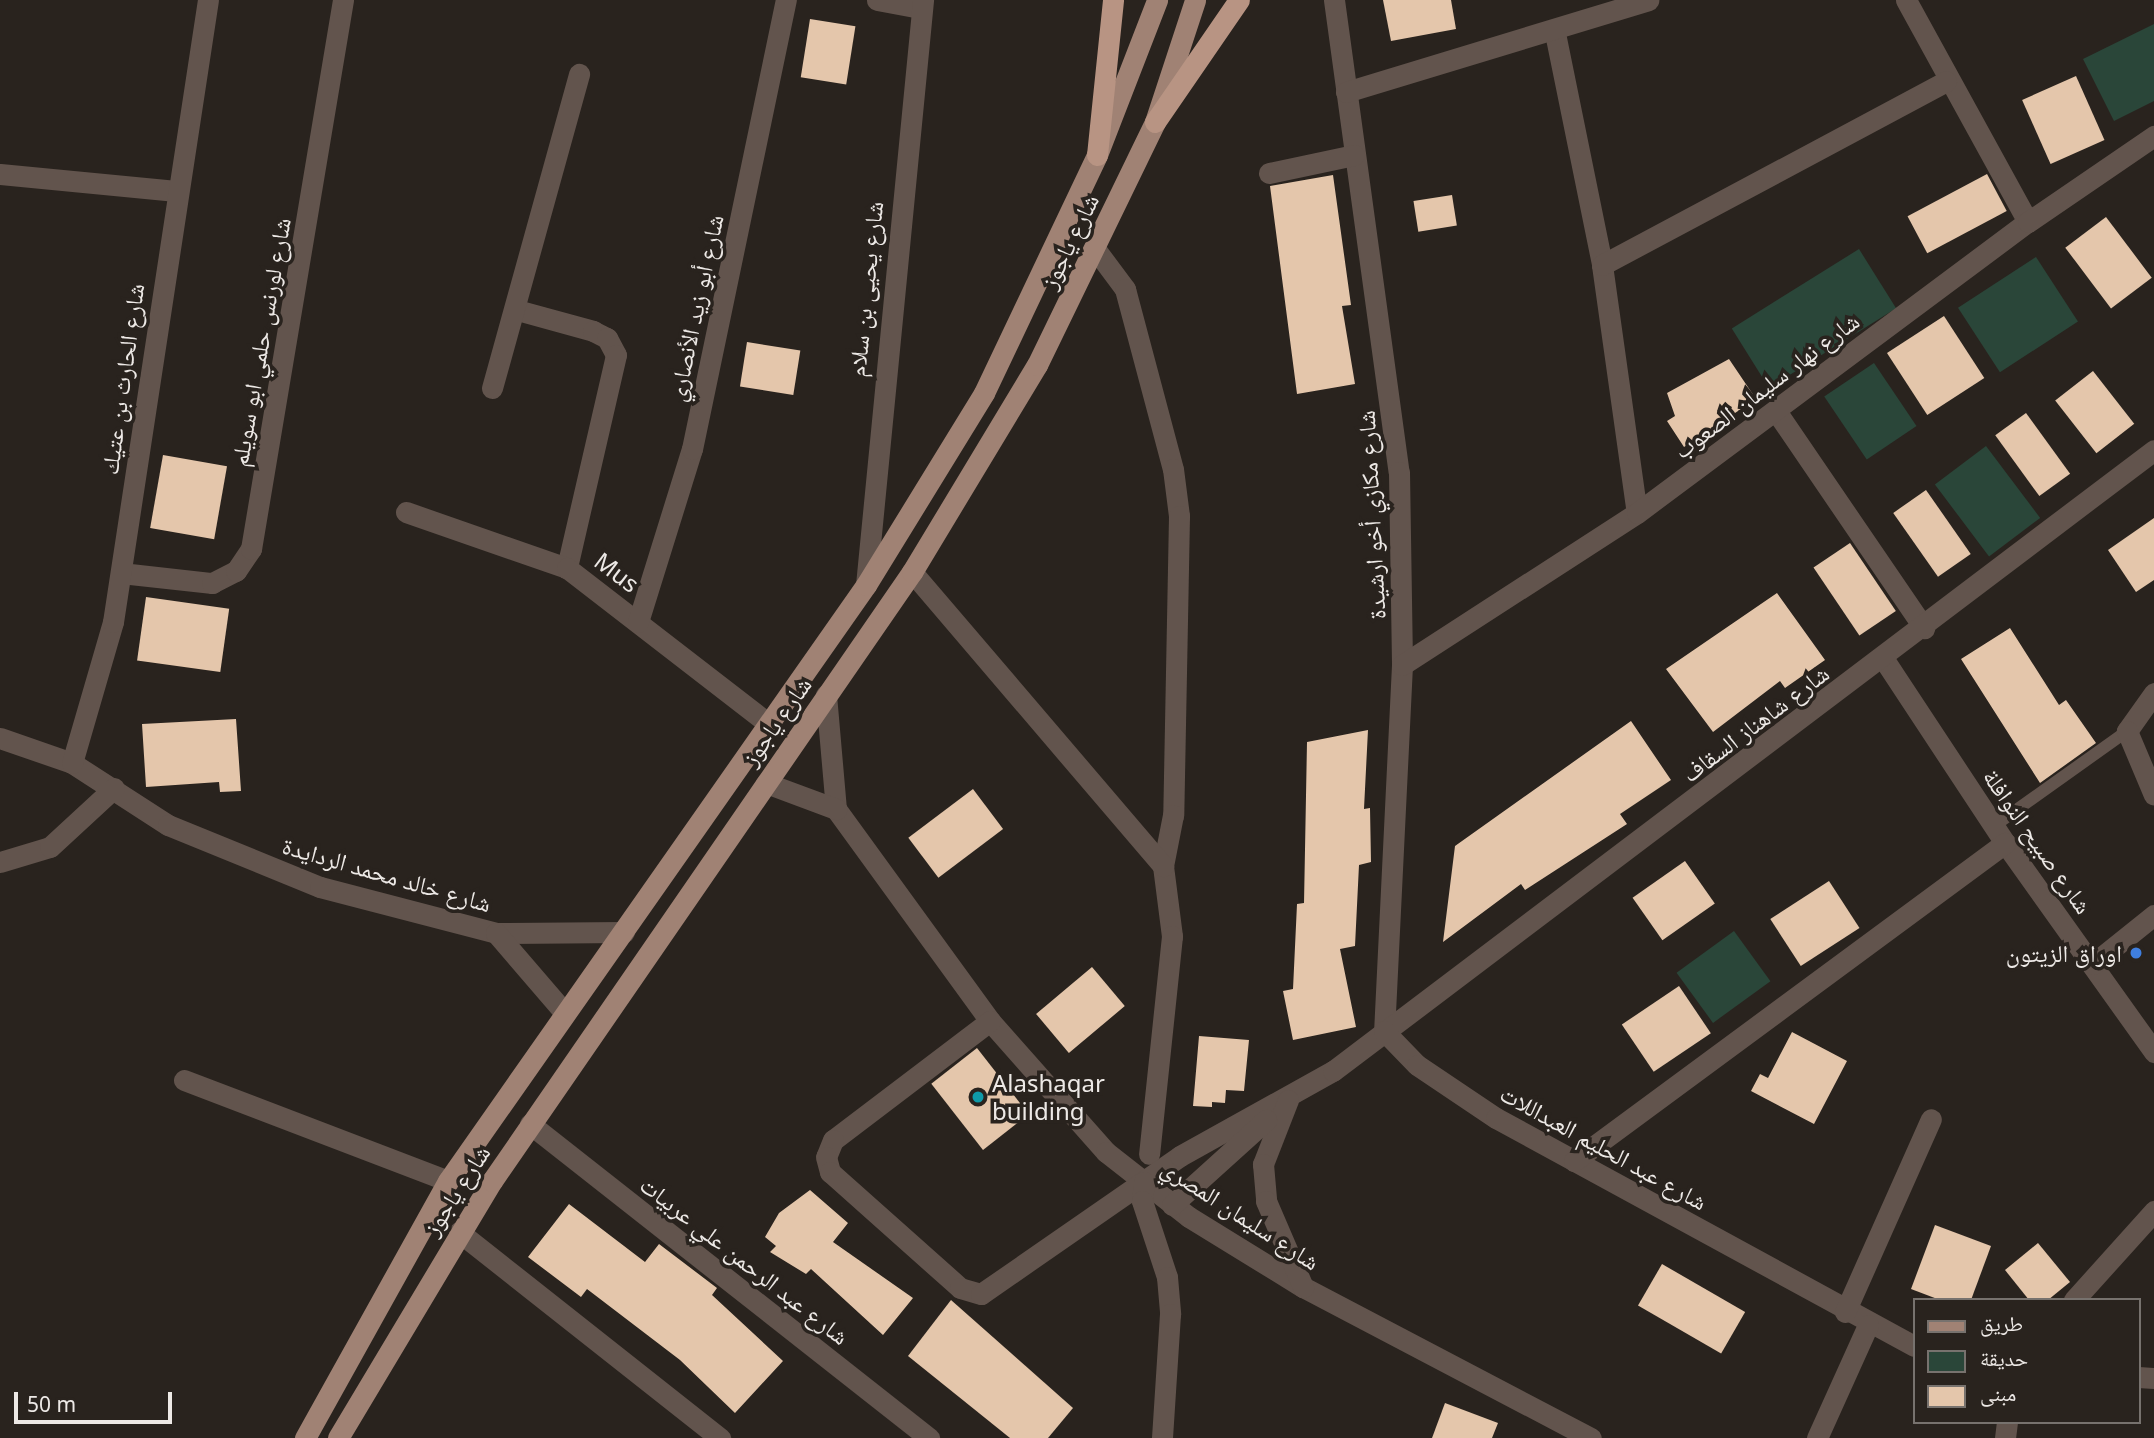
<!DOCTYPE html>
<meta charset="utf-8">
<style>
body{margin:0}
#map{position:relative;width:2154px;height:1438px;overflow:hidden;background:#29231e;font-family:"Noto Sans","Noto Naskh Arabic",sans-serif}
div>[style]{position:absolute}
.green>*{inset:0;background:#2a4639;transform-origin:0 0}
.building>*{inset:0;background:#e4c6ab;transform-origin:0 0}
.lane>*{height:12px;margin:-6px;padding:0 6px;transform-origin:6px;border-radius:6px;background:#62544d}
.street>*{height:21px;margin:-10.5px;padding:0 10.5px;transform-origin:10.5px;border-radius:10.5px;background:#62544d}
.primary>*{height:21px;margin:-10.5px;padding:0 10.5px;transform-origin:10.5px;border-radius:10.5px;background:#a08274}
.highway>*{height:21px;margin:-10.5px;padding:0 10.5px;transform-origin:10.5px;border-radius:10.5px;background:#b89483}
.dots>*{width:19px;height:19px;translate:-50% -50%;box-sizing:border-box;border:4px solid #29231e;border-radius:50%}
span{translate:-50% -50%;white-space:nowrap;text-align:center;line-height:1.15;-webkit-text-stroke:7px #29231e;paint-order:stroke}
.street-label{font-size:24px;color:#ede9e6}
.poi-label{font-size:24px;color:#ede9e6}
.right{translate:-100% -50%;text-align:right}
.left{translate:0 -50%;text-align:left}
.legend{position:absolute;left:1913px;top:1298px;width:228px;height:126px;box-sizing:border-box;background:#29231e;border:2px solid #77726e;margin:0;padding:9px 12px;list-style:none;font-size:21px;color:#ede9e6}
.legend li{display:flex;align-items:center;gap:14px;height:35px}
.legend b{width:35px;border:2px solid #77726e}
.scale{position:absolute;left:14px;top:1392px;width:158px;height:32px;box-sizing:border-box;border:4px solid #ede9e6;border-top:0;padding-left:9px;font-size:21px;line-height:24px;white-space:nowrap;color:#ede9e6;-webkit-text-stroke:5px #29231e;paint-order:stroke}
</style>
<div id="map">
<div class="green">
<i style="clip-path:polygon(2154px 24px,2154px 101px,2114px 121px,2083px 59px)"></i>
<i style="left:1859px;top:249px;width:70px;height:150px;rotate:58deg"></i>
<i style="left:2036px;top:257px;width:77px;height:93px;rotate:57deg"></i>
<i style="left:1874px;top:363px;width:76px;height:60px;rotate:56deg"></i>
<i style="left:1986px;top:446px;width:90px;height:64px;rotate:53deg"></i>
<i style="left:1734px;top:931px;width:62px;height:71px;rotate:54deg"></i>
</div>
<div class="building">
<i style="clip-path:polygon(1383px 0,1451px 0,1456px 29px,1391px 41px)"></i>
<i style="left:810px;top:19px;width:46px;height:59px;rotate:9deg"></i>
<i style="left:2076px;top:76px;width:70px;height:59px;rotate:66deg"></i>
<i style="left:1987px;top:174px;width:42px;height:90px;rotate:62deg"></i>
<i style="clip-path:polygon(1333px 175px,1351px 305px,1342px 306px,1355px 384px,1297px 394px,1270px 186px)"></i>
<i style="left:1452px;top:195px;width:31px;height:39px;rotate:81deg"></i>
<i style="left:2106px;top:217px;width:76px;height:51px;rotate:53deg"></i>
<i style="left:1944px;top:316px;width:74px;height:68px;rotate:57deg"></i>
<i style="left:747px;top:342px;width:54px;height:45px;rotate:9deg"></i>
<i style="clip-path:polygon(1729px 359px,1756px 399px,1684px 447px,1667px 421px,1675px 416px,1667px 393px)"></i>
<i style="left:2093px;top:371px;width:67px;height:48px;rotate:52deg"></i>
<i style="left:2026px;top:413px;width:75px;height:38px;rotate:54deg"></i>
<i style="left:163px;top:455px;width:65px;height:74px;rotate:10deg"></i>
<i style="left:1926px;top:490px;width:78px;height:40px;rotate:55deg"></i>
<i style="clip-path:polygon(2154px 518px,2154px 580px,2136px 592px,2108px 550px)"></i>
<i style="left:1850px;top:543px;width:82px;height:44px;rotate:56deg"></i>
<i style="clip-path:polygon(1777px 593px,1825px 660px,1785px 688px,1780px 681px,1713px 732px,1666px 669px)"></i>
<i style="left:146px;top:597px;width:84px;height:64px;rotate:8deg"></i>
<i style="clip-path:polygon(2010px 628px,2059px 705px,2066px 700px,2096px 743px,2040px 783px,1961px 659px)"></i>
<i style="clip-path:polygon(236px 719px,241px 791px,220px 792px,219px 782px,146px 787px,142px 724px)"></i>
<i style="clip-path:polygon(1631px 721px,1671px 780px,1620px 814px,1627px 824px,1525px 890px,1521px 884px,1443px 942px,1455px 846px)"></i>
<i style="clip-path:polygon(1368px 730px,1364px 809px,1370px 808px,1371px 862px,1359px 865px,1355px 946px,1340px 949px,1356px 1027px,1293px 1040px,1283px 991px,1293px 989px,1297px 904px,1304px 903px,1307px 742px)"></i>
<i style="left:973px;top:789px;width:50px;height:81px;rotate:53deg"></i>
<i style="left:1685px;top:861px;width:52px;height:64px;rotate:55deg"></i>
<i style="left:1829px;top:881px;width:56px;height:70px;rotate:57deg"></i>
<i style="left:1092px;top:967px;width:51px;height:73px;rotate:50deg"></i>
<i style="left:1679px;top:986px;width:57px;height:69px;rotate:56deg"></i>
<i style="clip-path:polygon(1792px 1032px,1847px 1061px,1814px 1124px,1751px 1091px,1760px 1074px,1768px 1078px)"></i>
<i style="clip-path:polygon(1199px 1036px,1249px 1040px,1244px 1091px,1226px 1090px,1225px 1103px,1212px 1102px,1212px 1107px,1193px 1106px)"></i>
<i style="left:977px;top:1048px;width:84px;height:58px;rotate:52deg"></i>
<i style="clip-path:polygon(810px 1190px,848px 1223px,833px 1242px,913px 1298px,883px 1335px,811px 1269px,806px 1274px,770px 1252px,776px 1246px,765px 1237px,779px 1213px)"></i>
<i style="clip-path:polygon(569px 1204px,645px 1262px,659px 1244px,717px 1288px,712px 1295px,783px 1361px,735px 1413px,680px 1360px,587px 1289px,581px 1297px,528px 1257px)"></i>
<i style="clip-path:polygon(1935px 1225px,1991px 1246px,1971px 1300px,1940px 1300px,1911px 1289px)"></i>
<i style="clip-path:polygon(2038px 1243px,2070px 1282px,2048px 1300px,2029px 1300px,2005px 1270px)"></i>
<i style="left:1662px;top:1264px;width:96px;height:48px;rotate:30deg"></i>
<i style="clip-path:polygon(951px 1300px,1073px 1408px,1048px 1438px,1010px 1438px,908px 1356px)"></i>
<i style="clip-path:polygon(1445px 1403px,1498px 1423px,1492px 1438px,1432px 1438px)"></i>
</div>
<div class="lane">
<i style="left:1994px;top:826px;width:163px;rotate:-35.5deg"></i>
</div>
<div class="street">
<i style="left:877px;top:0;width:45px;rotate:10.3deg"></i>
<i style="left:1334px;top:0;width:476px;rotate:82.2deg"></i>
<i style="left:1399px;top:472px;width:193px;rotate:89.1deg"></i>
<i style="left:1402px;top:665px;width:366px;rotate:92.8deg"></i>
<i style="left:1906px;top:0;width:253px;rotate:61.2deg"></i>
<i style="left:1555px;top:33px;width:237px;rotate:78.5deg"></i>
<i style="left:1602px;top:265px;width:250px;rotate:82deg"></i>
<i style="left:1346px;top:92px;width:316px;rotate:-16.9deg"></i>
<i style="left:1269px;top:173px;width:87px;rotate:-12deg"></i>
<i style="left:0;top:174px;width:177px;rotate:5.5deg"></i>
<i style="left:1096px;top:250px;width:49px;rotate:53.4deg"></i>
<i style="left:1125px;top:289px;width:186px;rotate:75.1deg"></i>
<i style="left:1173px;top:469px;width:47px;rotate:82.7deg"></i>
<i style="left:1179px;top:516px;width:299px;rotate:91.1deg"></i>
<i style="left:1173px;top:815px;width:52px;rotate:101.1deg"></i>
<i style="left:1163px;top:866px;width:71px;rotate:82.7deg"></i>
<i style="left:1172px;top:936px;width:219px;rotate:96deg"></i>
<i style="left:1602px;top:265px;width:390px;rotate:-28.1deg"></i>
<i style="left:517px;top:310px;width:79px;rotate:15.4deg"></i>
<i style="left:593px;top:331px;width:16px;rotate:27deg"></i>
<i style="left:607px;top:338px;width:19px;rotate:62deg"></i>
<i style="left:616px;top:355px;width:219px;rotate:103deg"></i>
<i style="left:492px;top:388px;width:326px;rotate:-74.5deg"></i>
<i style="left:1776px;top:411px;width:263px;rotate:55.7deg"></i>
<i style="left:406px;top:512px;width:170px;rotate:19.2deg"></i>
<i style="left:567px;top:568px;width:255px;rotate:37.7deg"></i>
<i style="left:912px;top:572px;width:387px;rotate:49.5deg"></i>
<i style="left:121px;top:573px;width:92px;rotate:6.3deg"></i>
<i style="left:212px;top:583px;width:27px;rotate:-27deg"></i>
<i style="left:236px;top:571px;width:27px;rotate:-56deg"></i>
<i style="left:251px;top:549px;width:557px;rotate:-80.49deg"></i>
<i style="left:866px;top:585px;width:588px;rotate:-84.43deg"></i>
<i style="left:638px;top:622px;width:181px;rotate:-72.7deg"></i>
<i style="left:692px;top:449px;width:459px;rotate:-78.2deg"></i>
<i style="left:1883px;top:658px;width:222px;rotate:56.6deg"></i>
<i style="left:2005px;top:843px;width:257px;rotate:54.5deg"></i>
<i style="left:1402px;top:665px;width:280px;rotate:-32.9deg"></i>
<i style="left:1637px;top:513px;width:487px;rotate:-36.7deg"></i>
<i style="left:2028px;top:222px;width:153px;rotate:-34.3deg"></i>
<i style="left:2154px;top:693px;width:47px;rotate:125.4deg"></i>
<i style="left:2127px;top:731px;width:69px;rotate:67.1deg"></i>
<i style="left:826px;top:695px;width:114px;rotate:85deg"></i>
<i style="left:836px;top:809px;width:262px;rotate:54deg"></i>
<i style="left:990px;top:1021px;width:175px;rotate:48.5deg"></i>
<i style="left:1106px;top:1152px;width:105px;rotate:38.1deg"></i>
<i style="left:1189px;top:1217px;width:134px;rotate:31.6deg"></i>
<i style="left:1303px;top:1287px;width:325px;rotate:27.7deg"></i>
<i style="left:0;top:738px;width:76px;rotate:19.1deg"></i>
<i style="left:72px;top:763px;width:114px;rotate:32.9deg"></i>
<i style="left:168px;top:825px;width:164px;rotate:22.2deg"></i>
<i style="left:320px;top:887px;width:182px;rotate:14.6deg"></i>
<i style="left:496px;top:933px;width:128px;rotate:-0.4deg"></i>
<i style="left:72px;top:763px;width:147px;rotate:-73.8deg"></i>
<i style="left:113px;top:622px;width:629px;rotate:-81.32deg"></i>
<i style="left:766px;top:783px;width:75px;rotate:20.4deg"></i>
<i style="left:0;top:862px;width:52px;rotate:-16.7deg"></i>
<i style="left:50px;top:847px;width:87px;rotate:-42.7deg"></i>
<i style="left:496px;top:933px;width:104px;rotate:49.3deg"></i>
<i style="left:2093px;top:964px;width:78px;rotate:-38.8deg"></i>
<i style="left:990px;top:1021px;width:197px;rotate:142.8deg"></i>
<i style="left:833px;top:1140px;width:18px;rotate:112deg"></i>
<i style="left:826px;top:1157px;width:16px;rotate:75deg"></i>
<i style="left:830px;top:1172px;width:174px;rotate:41.7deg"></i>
<i style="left:960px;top:1288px;width:22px;rotate:16deg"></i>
<i style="left:981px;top:1294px;width:242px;rotate:-34.7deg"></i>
<i style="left:1180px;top:1156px;width:175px;rotate:-29.1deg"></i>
<i style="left:1333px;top:1071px;width:1029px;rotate:-37.1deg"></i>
<i style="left:1384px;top:1031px;width:47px;rotate:45.9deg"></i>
<i style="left:1417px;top:1065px;width:95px;rotate:33.9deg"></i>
<i style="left:1496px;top:1118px;width:476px;rotate:28.6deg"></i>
<i style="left:184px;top:1080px;width:283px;rotate:20.9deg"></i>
<i style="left:1288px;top:1100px;width:69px;rotate:111.3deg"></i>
<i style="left:1263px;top:1164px;width:37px;rotate:85deg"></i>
<i style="left:1266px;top:1201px;width:94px;rotate:66.7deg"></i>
<i style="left:530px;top:1124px;width:508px;rotate:38.2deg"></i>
<i style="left:1574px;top:1161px;width:536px;rotate:-36.42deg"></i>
<i style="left:1144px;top:1182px;width:19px;rotate:96deg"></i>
<i style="left:1142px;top:1201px;width:80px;rotate:71.8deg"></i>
<i style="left:1167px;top:1277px;width:37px;rotate:85deg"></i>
<i style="left:1170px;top:1314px;width:124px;rotate:93.7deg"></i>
<i style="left:1172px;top:1205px;width:127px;rotate:-42.1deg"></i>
<i style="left:459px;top:1232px;width:333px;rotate:38.3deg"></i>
<i style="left:2074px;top:1300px;width:120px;rotate:-48deg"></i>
<i style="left:1845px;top:1312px;width:211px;rotate:-66deg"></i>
<i style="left:2138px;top:1377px;width:16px;rotate:4deg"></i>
<i style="left:1817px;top:1438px;width:124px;rotate:-65.7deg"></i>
<i style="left:2005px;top:1438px;width:16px;rotate:-83deg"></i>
</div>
<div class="primary">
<i style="left:305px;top:1438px;width:294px;rotate:-60.9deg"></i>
<i style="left:448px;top:1181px;width:728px;rotate:-54.96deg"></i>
<i style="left:866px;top:585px;width:225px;rotate:-58.4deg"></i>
<i style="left:984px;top:393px;width:263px;rotate:-64.6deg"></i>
<i style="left:1097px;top:155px;width:166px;rotate:-68.8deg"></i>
<i style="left:338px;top:1438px;width:300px;rotate:-59.1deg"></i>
<i style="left:492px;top:1181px;width:740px;rotate:-55.41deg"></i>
<i style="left:912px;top:572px;width:242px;rotate:-58.9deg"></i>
<i style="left:1037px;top:365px;width:270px;rotate:-64.1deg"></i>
<i style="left:1155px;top:122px;width:128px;rotate:-71.8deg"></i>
</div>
<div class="highway">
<i style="left:1155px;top:122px;width:148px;rotate:-55.5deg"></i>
<i style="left:1097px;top:155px;width:156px;rotate:-84.1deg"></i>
</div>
<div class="dots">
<i style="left:2136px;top:953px;background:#3f7fe0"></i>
<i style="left:978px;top:1097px;background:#0f9aa8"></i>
</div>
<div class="street-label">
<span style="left:1069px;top:241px;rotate:-64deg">شارع ياجوز</span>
<span style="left:865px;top:289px;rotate:-84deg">شارع يحيى بن سلام</span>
<span style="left:695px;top:308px;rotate:-78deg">شارع أبو زيد الأنصاري</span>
<span style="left:260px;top:342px;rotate:-80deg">شارع لورنس حلمي ابو سويلم</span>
<span style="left:122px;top:379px;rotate:-82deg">شارع الحارث بن عتيك</span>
<span style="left:1766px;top:385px;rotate:-37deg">شارع نهار سليمان الصعوب</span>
<span style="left:1371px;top:515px;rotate:-93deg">شارع مكازي أخو ارشيدة</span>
<span style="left:617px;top:572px;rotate:37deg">Mus</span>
<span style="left:776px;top:721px;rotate:-55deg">شارع ياجوز</span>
<span style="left:1755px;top:723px;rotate:-37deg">شارع شاهناز السقاف</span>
<span style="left:2038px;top:841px;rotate:55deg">شارع صبيح النوافلة</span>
<span style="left:387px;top:874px;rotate:16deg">شارع خالد محمد الردايدة</span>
<span style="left:1604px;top:1147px;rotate:29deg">شارع عبد الحليم العبداللات</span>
<span style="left:456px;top:1190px;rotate:-57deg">شارع ياجوز</span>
<span style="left:1241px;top:1214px;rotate:33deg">شارع سليمان المصري</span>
<span style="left:745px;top:1260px;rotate:38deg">شارع عبد الرحمن علي عربيات</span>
</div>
<div class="poi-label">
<span class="right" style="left:2122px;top:953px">اوراق الزيتون</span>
<span class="left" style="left:992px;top:1097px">Alashaqar<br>building</span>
</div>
<ul class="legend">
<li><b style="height:9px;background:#a08274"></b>طريق</li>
<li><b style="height:19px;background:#2a4639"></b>حديقة</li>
<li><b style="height:19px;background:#e4c6ab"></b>مبنى</li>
</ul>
<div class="scale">50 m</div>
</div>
